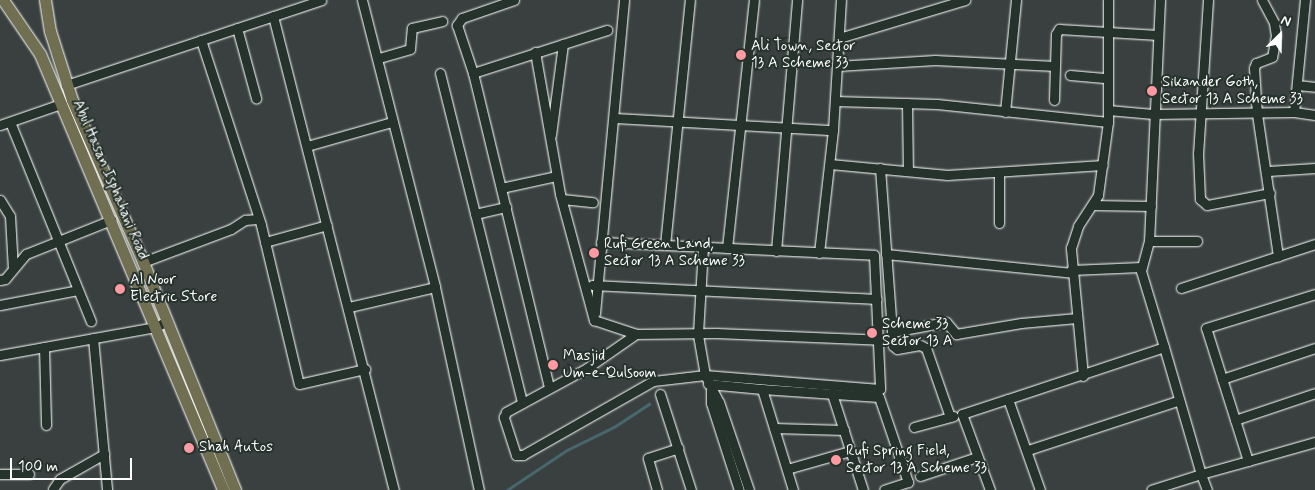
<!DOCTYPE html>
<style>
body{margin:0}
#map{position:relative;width:1315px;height:490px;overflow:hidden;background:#39403f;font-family:Mynerve,sans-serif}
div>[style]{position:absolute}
.stream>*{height:2.5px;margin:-1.25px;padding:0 1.25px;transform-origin:1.25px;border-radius:1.25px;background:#47676d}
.roads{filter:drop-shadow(0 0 1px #fff) drop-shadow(0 0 1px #fff)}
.minor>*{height:9px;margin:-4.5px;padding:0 4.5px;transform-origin:4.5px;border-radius:4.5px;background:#26332d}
.major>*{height:11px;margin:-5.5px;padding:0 5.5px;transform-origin:5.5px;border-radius:5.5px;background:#716f52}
.dots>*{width:14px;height:14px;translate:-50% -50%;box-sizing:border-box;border:2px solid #26332d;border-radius:50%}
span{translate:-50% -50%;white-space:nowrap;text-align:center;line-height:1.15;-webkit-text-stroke:4px #26332d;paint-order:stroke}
.poi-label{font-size:15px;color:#fff}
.left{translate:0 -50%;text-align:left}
.street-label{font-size:15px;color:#fff}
.north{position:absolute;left:1255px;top:10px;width:50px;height:50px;-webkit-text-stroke:4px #26332d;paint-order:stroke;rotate:23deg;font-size:14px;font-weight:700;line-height:20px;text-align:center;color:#fff}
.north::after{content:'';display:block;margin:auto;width:18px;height:22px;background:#fff;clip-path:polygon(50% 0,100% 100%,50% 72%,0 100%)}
.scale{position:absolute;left:10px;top:458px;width:122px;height:22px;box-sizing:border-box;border:2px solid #fff;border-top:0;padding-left:6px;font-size:15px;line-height:18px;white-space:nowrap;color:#fff;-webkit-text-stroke:4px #26332d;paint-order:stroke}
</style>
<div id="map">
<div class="stream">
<i style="left:507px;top:490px;width:72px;rotate:-33.7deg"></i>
<i style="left:567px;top:450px;width:52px;rotate:-26.1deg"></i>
<i style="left:614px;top:427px;width:42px;rotate:-33.3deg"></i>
</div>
<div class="roads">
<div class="minor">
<i style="left:362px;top:0;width:296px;rotate:75.7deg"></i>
<i style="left:435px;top:287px;width:208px;rotate:77.8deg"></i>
<i style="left:514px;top:0;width:55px;rotate:160.9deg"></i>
<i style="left:462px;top:18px;width:9px;rotate:126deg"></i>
<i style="left:457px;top:25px;width:51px;rotate:71.6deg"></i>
<i style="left:473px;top:73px;width:324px;rotate:76.4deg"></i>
<i style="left:1160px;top:0;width:241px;rotate:92.6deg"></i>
<i style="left:1149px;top:241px;width:31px;rotate:105deg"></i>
<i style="left:1141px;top:271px;width:79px;rotate:73.2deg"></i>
<i style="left:1208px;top:0;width:153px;rotate:93.7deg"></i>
<i style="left:1198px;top:153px;width:46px;rotate:87.5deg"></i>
<i style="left:1200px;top:199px;width:9px;rotate:41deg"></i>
<i style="left:1207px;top:205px;width:64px;rotate:-10.8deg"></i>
<i style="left:1262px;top:0;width:26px;rotate:62deg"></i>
<i style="left:1274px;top:23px;width:12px;rotate:81deg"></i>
<i style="left:1276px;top:35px;width:22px;rotate:100deg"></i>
<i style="left:1272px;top:57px;width:17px;rotate:159deg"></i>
<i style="left:1256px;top:63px;width:5px;rotate:112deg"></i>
<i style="left:1254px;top:68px;width:46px;rotate:86.3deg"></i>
<i style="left:1257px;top:114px;width:144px;rotate:81.6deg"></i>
<i style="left:273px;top:16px;width:489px;rotate:75.7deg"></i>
<i style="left:237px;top:28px;width:73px;rotate:74.8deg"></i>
<i style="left:839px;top:38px;width:132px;rotate:-16.8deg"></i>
<i style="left:201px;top:40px;width:194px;rotate:72deg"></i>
<i style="left:261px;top:225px;width:163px;rotate:76.6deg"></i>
<i style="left:299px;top:384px;width:68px;rotate:-12.8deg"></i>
<i style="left:535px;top:52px;width:144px;rotate:80deg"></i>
<i style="left:560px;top:194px;width:131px;rotate:74.9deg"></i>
<i style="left:594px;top:320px;width:44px;rotate:18.4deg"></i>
<i style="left:636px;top:334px;width:80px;rotate:-0.7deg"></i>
<i style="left:716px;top:333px;width:164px;rotate:2.4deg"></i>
<i style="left:379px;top:58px;width:32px;rotate:-16deg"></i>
<i style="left:410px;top:49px;width:21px;rotate:-85deg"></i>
<i style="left:412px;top:28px;width:31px;rotate:-13deg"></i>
<i style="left:837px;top:66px;width:98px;rotate:-3.5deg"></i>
<i style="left:935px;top:60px;width:120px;rotate:2.9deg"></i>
<i style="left:440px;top:73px;width:340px;rotate:76deg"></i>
<i style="left:473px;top:73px;width:141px;rotate:-17.8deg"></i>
<i style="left:1070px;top:75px;width:37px;rotate:5deg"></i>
<i style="left:66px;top:85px;width:269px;rotate:-18.4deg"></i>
<i style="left:1297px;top:85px;width:18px;rotate:6deg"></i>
<i style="left:1054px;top:100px;width:66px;rotate:-88.3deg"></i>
<i style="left:1056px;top:34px;width:6px;rotate:-59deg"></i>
<i style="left:1059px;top:29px;width:99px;rotate:3.5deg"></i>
<i style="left:835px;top:101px;width:102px;rotate:1.7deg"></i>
<i style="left:937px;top:104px;width:172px;rotate:6deg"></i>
<i style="left:907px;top:103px;width:68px;rotate:89.2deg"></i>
<i style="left:1108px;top:110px;width:45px;rotate:5.1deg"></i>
<i style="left:1005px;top:112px;width:113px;rotate:-84.4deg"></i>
<i style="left:1294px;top:112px;width:113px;rotate:-84.4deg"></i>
<i style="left:1153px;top:114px;width:141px;rotate:-0.8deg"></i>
<i style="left:1294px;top:112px;width:21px;rotate:8deg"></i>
<i style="left:615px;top:118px;width:218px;rotate:3.2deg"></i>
<i style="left:10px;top:122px;width:215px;rotate:67.9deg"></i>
<i style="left:0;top:125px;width:65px;rotate:-19deg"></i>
<i style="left:551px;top:135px;width:92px;rotate:-82.5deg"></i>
<i style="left:307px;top:146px;width:88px;rotate:-15.8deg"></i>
<i style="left:830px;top:164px;width:118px;rotate:5.4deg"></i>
<i style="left:947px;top:175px;width:156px;rotate:-3.7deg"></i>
<i style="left:880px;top:168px;width:178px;rotate:85.8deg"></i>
<i style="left:893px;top:346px;width:5px;rotate:37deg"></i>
<i style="left:897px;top:349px;width:23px;rotate:-10deg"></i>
<i style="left:920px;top:345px;width:7px;rotate:27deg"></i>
<i style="left:926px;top:348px;width:73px;rotate:70.8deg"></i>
<i style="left:1268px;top:171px;width:47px;rotate:-3.7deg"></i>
<i style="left:999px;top:173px;width:50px;rotate:90deg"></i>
<i style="left:501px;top:188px;width:56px;rotate:-12.3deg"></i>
<i style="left:562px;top:199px;width:31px;rotate:6deg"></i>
<i style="left:0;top:200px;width:19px;rotate:58deg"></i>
<i style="left:10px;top:216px;width:53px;rotate:86.8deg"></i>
<i style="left:1092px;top:205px;width:59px;rotate:1deg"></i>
<i style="left:475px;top:214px;width:32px;rotate:-13deg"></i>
<i style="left:1149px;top:241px;width:48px"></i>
<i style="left:265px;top:242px;width:64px;rotate:-15.3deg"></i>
<i style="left:601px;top:242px;width:273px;rotate:2.7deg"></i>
<i style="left:874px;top:255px;width:134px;rotate:87.4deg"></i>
<i style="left:880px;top:389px;width:176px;rotate:-175.4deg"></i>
<i style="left:705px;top:375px;width:52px;rotate:173.4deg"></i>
<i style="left:653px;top:381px;width:150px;rotate:150.4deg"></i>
<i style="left:523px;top:455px;width:7px;rotate:180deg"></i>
<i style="left:516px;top:455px;width:40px;rotate:-108deg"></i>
<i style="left:504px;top:417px;width:5px;rotate:-68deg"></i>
<i style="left:506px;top:412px;width:92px;rotate:-28.5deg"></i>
<i style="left:587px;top:368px;width:60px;rotate:-34.8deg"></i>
<i style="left:665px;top:245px;width:246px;rotate:-84.2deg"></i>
<i style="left:703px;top:247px;width:88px;rotate:93.3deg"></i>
<i style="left:698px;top:335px;width:41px;rotate:80.1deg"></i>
<i style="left:705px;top:375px;width:30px;rotate:63deg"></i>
<i style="left:719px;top:402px;width:93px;rotate:71.2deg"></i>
<i style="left:727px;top:248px;width:249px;rotate:-83.8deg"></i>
<i style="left:776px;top:251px;width:252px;rotate:-85.2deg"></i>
<i style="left:819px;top:253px;width:124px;rotate:-83.5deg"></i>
<i style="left:833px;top:130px;width:130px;rotate:-86.5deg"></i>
<i style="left:886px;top:254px;width:187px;rotate:5.8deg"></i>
<i style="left:143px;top:262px;width:94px;rotate:-20.6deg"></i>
<i style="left:231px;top:229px;width:17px;rotate:-33deg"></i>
<i style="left:245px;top:220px;width:12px;rotate:-5deg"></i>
<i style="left:1071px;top:270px;width:70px;rotate:-2.5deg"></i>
<i style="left:0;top:280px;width:5px;rotate:-11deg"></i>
<i style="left:5px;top:279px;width:33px;rotate:-50deg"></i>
<i style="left:26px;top:254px;width:92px;rotate:-21.8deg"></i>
<i style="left:592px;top:285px;width:285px;rotate:2.8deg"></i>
<i style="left:1181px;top:288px;width:141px;rotate:-18.2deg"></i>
<i style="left:0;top:305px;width:79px;rotate:-10.9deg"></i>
<i style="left:349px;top:307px;width:88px;rotate:-13.1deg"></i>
<i style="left:595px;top:313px;width:314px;rotate:-84.7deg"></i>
<i style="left:892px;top:332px;width:55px;rotate:-10.5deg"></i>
<i style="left:946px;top:322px;width:16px;rotate:50deg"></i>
<i style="left:956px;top:334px;width:66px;rotate:-9.6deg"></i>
<i style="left:1021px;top:323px;width:56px;rotate:-5.1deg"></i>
<i style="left:93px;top:338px;width:153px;rotate:84.7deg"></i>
<i style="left:44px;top:347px;width:78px;rotate:88.5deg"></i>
<i style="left:0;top:355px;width:158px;rotate:-10.2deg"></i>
<i style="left:156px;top:327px;width:13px;rotate:-29deg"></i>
<i style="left:1083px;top:376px;width:129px;rotate:-95.4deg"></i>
<i style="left:1071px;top:248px;width:23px;rotate:-72deg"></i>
<i style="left:1078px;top:226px;width:37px;rotate:-57deg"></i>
<i style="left:1098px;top:195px;width:74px;rotate:-82.2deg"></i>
<i style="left:1108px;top:122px;width:122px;rotate:-90deg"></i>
<i style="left:1222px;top:379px;width:98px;rotate:-18.4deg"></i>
<i style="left:708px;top:384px;width:54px;rotate:5.3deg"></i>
<i style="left:711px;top:390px;width:13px;rotate:90deg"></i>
<i style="left:711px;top:403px;width:91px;rotate:72.2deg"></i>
<i style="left:660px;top:394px;width:101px;rotate:72.1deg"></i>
<i style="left:832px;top:394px;width:101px;rotate:72.1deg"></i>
<i style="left:1235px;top:420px;width:84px;rotate:-18.6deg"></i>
<i style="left:914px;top:427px;width:41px;rotate:-15.4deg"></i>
<i style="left:774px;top:428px;width:70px;rotate:1.6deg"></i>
<i style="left:1028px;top:450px;width:157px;rotate:-18.2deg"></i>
<i style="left:1248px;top:461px;width:70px;rotate:-15.8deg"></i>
<i style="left:787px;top:469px;width:66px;rotate:-15.9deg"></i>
<i style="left:0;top:474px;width:29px"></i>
<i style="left:920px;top:476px;width:60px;rotate:-18.4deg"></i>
<i style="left:53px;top:489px;width:12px;rotate:-55deg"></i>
<i style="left:60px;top:479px;width:51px;rotate:-29.6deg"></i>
<i style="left:657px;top:490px;width:33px;rotate:-106deg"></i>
<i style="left:648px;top:458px;width:32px;rotate:-18deg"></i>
<i style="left:793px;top:490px;width:106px;rotate:-107.1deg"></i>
<i style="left:762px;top:389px;width:117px;rotate:3.9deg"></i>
<i style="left:879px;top:397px;width:90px;rotate:71.2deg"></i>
<i style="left:908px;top:482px;width:25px;rotate:162deg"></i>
<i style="left:990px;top:490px;width:81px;rotate:-110.2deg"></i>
<i style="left:962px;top:414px;width:48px;rotate:-18.1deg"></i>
<i style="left:1040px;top:490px;width:96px;rotate:-109.4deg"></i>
<i style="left:1008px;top:399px;width:164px;rotate:-18.4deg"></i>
<i style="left:1164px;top:347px;width:132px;rotate:73.8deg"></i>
<i style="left:1201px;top:474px;width:52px;rotate:162.3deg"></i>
<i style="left:1207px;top:490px;width:17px;rotate:-111deg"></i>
<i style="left:1201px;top:474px;width:49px;rotate:-15.5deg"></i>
<i style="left:1248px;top:461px;width:139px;rotate:-107.5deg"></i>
<i style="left:1206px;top:328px;width:114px;rotate:-17.3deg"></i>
</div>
<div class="major">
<i style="left:3px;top:0;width:65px;rotate:55.6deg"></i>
<i style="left:40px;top:54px;width:473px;rotate:67.2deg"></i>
<i style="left:45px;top:0;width:31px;rotate:81deg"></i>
<i style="left:50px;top:31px;width:72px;rotate:72.3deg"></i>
<i style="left:72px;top:100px;width:177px;rotate:66.3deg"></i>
<i style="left:143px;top:262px;width:246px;rotate:68deg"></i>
</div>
</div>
<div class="dots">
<i style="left:741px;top:55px;background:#ff9aa2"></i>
<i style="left:1152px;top:91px;background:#ff9aa2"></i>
<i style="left:594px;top:253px;background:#ff9aa2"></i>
<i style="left:120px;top:289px;background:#ff9aa2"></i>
<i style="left:872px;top:333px;background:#ff9aa2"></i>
<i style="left:553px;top:365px;background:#ff9aa2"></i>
<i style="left:189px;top:448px;background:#ff9aa2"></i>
<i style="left:836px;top:460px;background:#ff9aa2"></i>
</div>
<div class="poi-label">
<span class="left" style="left:751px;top:55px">Ali Town, Sector<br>13 A Scheme 33</span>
<span class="left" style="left:1162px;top:91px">Sikander Goth,<br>Sector 13 A Scheme 33</span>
<span class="left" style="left:604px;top:253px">Rufi Green Land,<br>Sector 13 A Scheme 33</span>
<span class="left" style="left:130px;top:289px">Al Noor<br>Electric Store</span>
<span class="left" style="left:882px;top:333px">Scheme 33<br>Sector 13 A</span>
<span class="left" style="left:563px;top:365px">Masjid<br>Um-e-Qulsoom</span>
<span class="left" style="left:199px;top:448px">Shah Autos</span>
<span class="left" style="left:846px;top:460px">Rufi Spring Field,<br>Sector 13 A Scheme 33</span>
</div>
<div class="street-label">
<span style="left:110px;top:180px;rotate:67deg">Abul Hasan Isphahani Road</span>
</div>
<div class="north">N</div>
<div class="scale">100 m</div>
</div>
